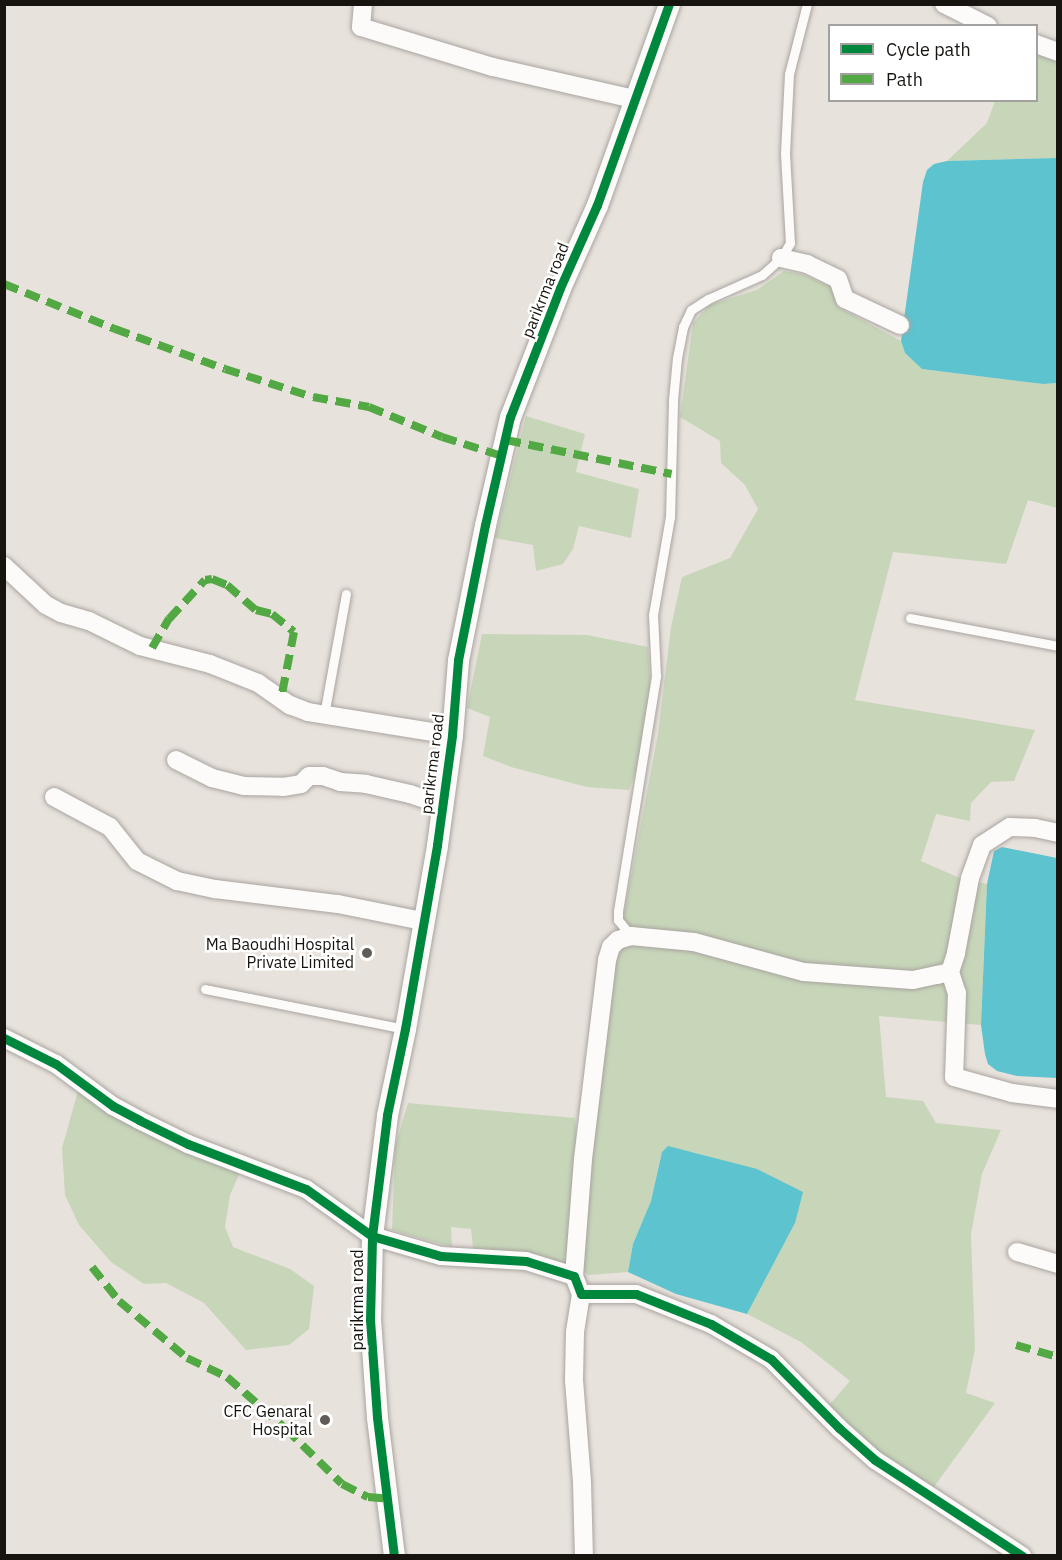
<!DOCTYPE html>
<style>
body{margin:0}
#map{position:relative;width:1062px;height:1560px;overflow:hidden;background:#e8e2dc;font-family:"IBM Plex Sans",sans-serif}
div>[style]{position:absolute}
.green>*{inset:0;background:#c7d6b9}
.water>*{inset:0;background:#5cc3cf}
.roads{filter:drop-shadow(0 0 2px #a9a4a0) drop-shadow(0 0 2px #a9a4a0)}
.service>*{height:9px;margin:-4.5px;padding:0 4.5px;transform-origin:4.5px;border-radius:4.5px;background:#fcfbfa}
.minor>*{height:18px;margin:-9px;padding:0 9px;transform-origin:9px;border-radius:9px;background:#fcfbfa}
.tertiary>*{height:21px;margin:-10.5px;padding:0 10.5px;transform-origin:10.5px;border-radius:10.5px;background:#fcfbfa}
.quiet>*{height:8px;margin-top:-4px;transform-origin:0;background:repeating-linear-gradient(90deg,#52a842 0 15px,transparent 0 23px)}
.cycleway>*{height:9px;margin:-4.5px;padding:0 4.5px;transform-origin:4.5px;border-radius:4.5px;background:#00873e}
.dots>*{width:16px;height:16px;translate:-50% -50%;box-sizing:border-box;border:3px solid #fff;border-radius:50%}
span{translate:-50% -50%;white-space:nowrap;text-align:center;line-height:1.15;-webkit-text-stroke:5px #fff;paint-order:stroke}
.street-label{font-size:16px;color:#171410}
.poi-label{font-size:16px;color:#171410}
.right{translate:-100% -50%;text-align:right}
.frame{position:absolute;inset:0;border:6px solid #171410;pointer-events:none}
.legend{position:absolute;left:828px;top:24px;width:210px;height:78px;box-sizing:border-box;background:#fff;border:2px solid #a2a19f;margin:0;padding:8px 10px;list-style:none;font-size:18px;color:#171410}
.legend li{display:flex;align-items:center;gap:12px;height:30px}
.legend b{width:30px;border:2px solid #a2a19f}
</style>
<div id="map">
<div class="green">
<i style="clip-path:polygon(1037px 42px,1057px 50px,1057px 158px,947px 161px,987px 123px,995px 101px,1036px 100px)"></i>
<i style="clip-path:polygon(784px 271px,802px 274px,833px 288px,840px 308px,901px 341px,905px 353px,922px 369px,1043px 384px,1057px 383px,1057px 508px,1028px 500px,1006px 564px,893px 552px,855px 700px,1035px 730px,1014px 781px,991px 782px,971px 803px,970px 821px,936px 814px,921px 861px,962px 879px,987px 884px,981px 1025px,879px 1016px,886px 1097px,923px 1101px,936px 1123px,1001px 1130px,982px 1174px,971px 1234px,975px 1349px,966px 1393px,995px 1403px,931px 1491px,881px 1456px,825px 1410px,850px 1381px,801px 1342px,747px 1314px,795px 1223px,720px 1160px,692px 1152px,662px 1152px,651px 1201px,633px 1244px,628px 1272px,589px 1275px,576px 1266px,613px 971px,658px 734px,671px 627px,682px 577px,730px 558px,758px 509px,745px 485px,721px 463px,720px 441px,680px 417px,693px 323px,709px 305px,757px 290px)"></i>
<i style="clip-path:polygon(526px 416px,585px 434px,576px 472px,639px 489px,631px 538px,579px 526px,573px 549px,563px 564px,536px 571px,533px 545px,495px 538px)"></i>
<i style="clip-path:polygon(482px 634px,587px 635px,648px 647px,652px 708px,645px 748px,629px 790px,587px 787px,511px 767px,483px 756px,490px 717px,467px 708px)"></i>
<i style="clip-path:polygon(78px 1091px,115px 1115px,241px 1170px,230px 1195px,225px 1227px,233px 1247px,290px 1269px,314px 1286px,309px 1329px,289px 1345px,246px 1350px,204px 1303px,166px 1283px,144px 1284px,111px 1262px,79px 1225px,65px 1195px,62px 1148px)"></i>
<i style="clip-path:polygon(408px 1103px,575px 1118px,578px 1146px,569px 1265px,473px 1248px,471px 1229px,451px 1227px,452px 1247px,392px 1230px,395px 1147px)"></i>
</div>
<div class="water">
<i style="clip-path:polygon(1057px 158px,1057px 383px,1043px 384px,922px 369px,905px 353px,901px 341px,923px 182px,927px 170px,934px 164px,947px 161px)"></i>
<i style="clip-path:polygon(1002px 847px,1057px 858px,1057px 1078px,1017px 1076px,997px 1071px,988px 1064px,985px 1054px,981px 1025px,987px 884px,994px 851px)"></i>
<i style="clip-path:polygon(668px 1146px,757px 1169px,803px 1192px,795px 1223px,747px 1314px,676px 1294px,628px 1272px,633px 1244px,651px 1201px,662px 1152px)"></i>
</div>
<div class="roads">
<div class="service">
<i style="left:910px;top:618px;width:151px;rotate:10.7deg"></i>
<i style="left:324px;top:715px;width:123px;rotate:-79.7deg"></i>
<i style="left:631px;top:936px;width:21px;rotate:-129deg"></i>
<i style="left:618px;top:920px;width:9px;rotate:-90deg"></i>
<i style="left:618px;top:911px;width:238px;rotate:-80.8deg"></i>
<i style="left:656px;top:676px;width:61px;rotate:-92.8deg"></i>
<i style="left:653px;top:615px;width:99px;rotate:-80.2deg"></i>
<i style="left:670px;top:517px;width:117px;rotate:-88.5deg"></i>
<i style="left:673px;top:400px;width:42px;rotate:-84.6deg"></i>
<i style="left:677px;top:358px;width:32px;rotate:-79deg"></i>
<i style="left:683px;top:327px;width:19px;rotate:-65deg"></i>
<i style="left:691px;top:310px;width:20px;rotate:-33deg"></i>
<i style="left:708px;top:299px;width:59px;rotate:-24deg"></i>
<i style="left:762px;top:275px;width:25px;rotate:-42deg"></i>
<i style="left:781px;top:258px;width:17px;rotate:-59deg"></i>
<i style="left:790px;top:243px;width:90px;rotate:-93.2deg"></i>
<i style="left:785px;top:153px;width:79px;rotate:-87.1deg"></i>
<i style="left:789px;top:74px;width:72px;rotate:-75.6deg"></i>
<i style="left:205px;top:989px;width:204px;rotate:11.3deg"></i>
</div>
<div class="minor">
<i style="left:363px;top:4px;width:23px;rotate:95deg"></i>
<i style="left:361px;top:27px;width:138px;rotate:16.9deg"></i>
<i style="left:493px;top:67px;width:145px;rotate:12.8deg"></i>
<i style="left:944px;top:4px;width:49px;rotate:26.6deg"></i>
<i style="left:1036px;top:44px;width:23px;rotate:20deg"></i>
<i style="left:781px;top:258px;width:27px;rotate:13deg"></i>
<i style="left:807px;top:264px;width:34px;rotate:26deg"></i>
<i style="left:838px;top:279px;width:21px;rotate:71deg"></i>
<i style="left:845px;top:299px;width:61px;rotate:25.3deg"></i>
<i style="left:4px;top:566px;width:57px;rotate:42.9deg"></i>
<i style="left:46px;top:605px;width:17px;rotate:28deg"></i>
<i style="left:61px;top:613px;width:29px;rotate:16deg"></i>
<i style="left:89px;top:621px;width:57px;rotate:26.1deg"></i>
<i style="left:140px;top:646px;width:72px;rotate:14.4deg"></i>
<i style="left:210px;top:664px;width:52px;rotate:21.6deg"></i>
<i style="left:258px;top:683px;width:39px;rotate:35deg"></i>
<i style="left:290px;top:705px;width:19px;rotate:21deg"></i>
<i style="left:308px;top:712px;width:146px;rotate:9.1deg"></i>
<i style="left:176px;top:760px;width:40px;rotate:26.6deg"></i>
<i style="left:212px;top:778px;width:33px;rotate:14deg"></i>
<i style="left:244px;top:786px;width:39px;rotate:1deg"></i>
<i style="left:283px;top:787px;width:18px;rotate:-9deg"></i>
<i style="left:301px;top:784px;width:11px;rotate:-45deg"></i>
<i style="left:309px;top:776px;width:14px"></i>
<i style="left:323px;top:776px;width:18px;rotate:19deg"></i>
<i style="left:340px;top:782px;width:26px;rotate:4deg"></i>
<i style="left:366px;top:784px;width:45px;rotate:12.8deg"></i>
<i style="left:410px;top:794px;width:34px;rotate:19deg"></i>
<i style="left:54px;top:797px;width:64px;rotate:28.2deg"></i>
<i style="left:110px;top:827px;width:43px;rotate:51.5deg"></i>
<i style="left:137px;top:861px;width:45px;rotate:26.6deg"></i>
<i style="left:177px;top:881px;width:39px;rotate:12deg"></i>
<i style="left:215px;top:889px;width:124px;rotate:7deg"></i>
<i style="left:338px;top:904px;width:86px;rotate:11.4deg"></i>
<i style="left:950px;top:972px;width:22px;rotate:72deg"></i>
<i style="left:957px;top:993px;width:84px;rotate:92deg"></i>
<i style="left:954px;top:1077px;width:60px;rotate:15.4deg"></i>
<i style="left:1012px;top:1093px;width:46px;rotate:7.4deg"></i>
<i style="left:4px;top:1038px;width:58px;rotate:26.6deg"></i>
<i style="left:56px;top:1064px;width:71px;rotate:36.4deg"></i>
<i style="left:113px;top:1106px;width:30px;rotate:28deg"></i>
<i style="left:139px;top:1120px;width:55px;rotate:26.1deg"></i>
<i style="left:188px;top:1144px;width:126px;rotate:20.9deg"></i>
<i style="left:306px;top:1189px;width:81px;rotate:35.5deg"></i>
<i style="left:372px;top:1236px;width:72px;rotate:16.2deg"></i>
<i style="left:441px;top:1256px;width:85px;rotate:3.4deg"></i>
<i style="left:526px;top:1261px;width:50px;rotate:17.4deg"></i>
<i style="left:574px;top:1276px;width:19px;rotate:69deg"></i>
<i style="left:581px;top:1294px;width:55px"></i>
<i style="left:636px;top:1294px;width:81px;rotate:21.8deg"></i>
<i style="left:711px;top:1324px;width:69px;rotate:30.3deg"></i>
<i style="left:771px;top:1359px;width:97px;rotate:45.4deg"></i>
<i style="left:839px;top:1428px;width:48px;rotate:41.6deg"></i>
<i style="left:875px;top:1460px;width:176px;rotate:33.1deg"></i>
<i style="left:1017px;top:1252px;width:43px;rotate:16.3deg"></i>
<i style="left:574px;top:1276px;width:117px;rotate:-85.6deg"></i>
<i style="left:583px;top:1159px;width:200px;rotate:-83.1deg"></i>
<i style="left:607px;top:960px;width:14px;rotate:-73deg"></i>
<i style="left:611px;top:947px;width:10px;rotate:-45deg"></i>
<i style="left:618px;top:940px;width:14px;rotate:-17deg"></i>
<i style="left:631px;top:936px;width:63px;rotate:5.4deg"></i>
<i style="left:694px;top:942px;width:114px;rotate:15.3deg"></i>
<i style="left:804px;top:972px;width:109px;rotate:4.2deg"></i>
<i style="left:913px;top:980px;width:25px;rotate:-12deg"></i>
<i style="left:937px;top:975px;width:13px;rotate:-13deg"></i>
<i style="left:950px;top:972px;width:20px;rotate:-72deg"></i>
<i style="left:956px;top:953px;width:76px;rotate:-79.4deg"></i>
<i style="left:970px;top:878px;width:35px;rotate:-70deg"></i>
<i style="left:982px;top:845px;width:33px;rotate:-33deg"></i>
<i style="left:1010px;top:827px;width:25px;rotate:2deg"></i>
<i style="left:1035px;top:828px;width:24px;rotate:12deg"></i>
<i style="left:581px;top:1294px;width:38px;rotate:99deg"></i>
<i style="left:575px;top:1332px;width:48px;rotate:91.2deg"></i>
<i style="left:574px;top:1380px;width:102px;rotate:85.5deg"></i>
<i style="left:582px;top:1482px;width:74px;rotate:88.5deg"></i>
</div>
<div class="tertiary">
<i style="left:394px;top:1556px;width:140px;rotate:-97deg"></i>
<i style="left:377px;top:1417px;width:97px;rotate:-94.1deg"></i>
<i style="left:370px;top:1320px;width:84px;rotate:-88.6deg"></i>
<i style="left:372px;top:1236px;width:122px;rotate:-82.9deg"></i>
<i style="left:387px;top:1115px;width:88px;rotate:-78.2deg"></i>
<i style="left:405px;top:1029px;width:187px;rotate:-80.1deg"></i>
<i style="left:437px;top:845px;width:111px;rotate:-82.2deg"></i>
<i style="left:452px;top:735px;width:75px;rotate:-85.4deg"></i>
<i style="left:458px;top:660px;width:138px;rotate:-78.7deg"></i>
<i style="left:485px;top:525px;width:111px;rotate:-77deg"></i>
<i style="left:510px;top:417px;width:138px;rotate:-68.8deg"></i>
<i style="left:560px;top:288px;width:91px;rotate:-66deg"></i>
<i style="left:597px;top:205px;width:214px;rotate:-70.3deg"></i>
</div>
</div>
<div class="quiet">
<i style="left:4px;top:284px;width:120px;rotate:22.1deg"></i>
<i style="left:115px;top:329px;width:117px;rotate:20deg"></i>
<i style="left:225px;top:369px;width:92px;rotate:17.7deg"></i>
<i style="left:313px;top:397px;width:57px;rotate:10.1deg"></i>
<i style="left:369px;top:407px;width:79px;rotate:22.3deg"></i>
<i style="left:442px;top:437px;width:63px;rotate:17.6deg"></i>
<i style="left:506px;top:440px;width:169px;rotate:11.6deg"></i>
<i style="left:152px;top:648px;width:34px;rotate:-60deg"></i>
<i style="left:169px;top:619px;width:53px;rotate:-47.3deg"></i>
<i style="left:205px;top:580px;width:7px;rotate:-8deg"></i>
<i style="left:212px;top:579px;width:16px;rotate:22deg"></i>
<i style="left:227px;top:585px;width:38px;rotate:41deg"></i>
<i style="left:256px;top:610px;width:16px;rotate:14deg"></i>
<i style="left:272px;top:614px;width:28px;rotate:39deg"></i>
<i style="left:294px;top:632px;width:68px;rotate:101deg"></i>
<i style="left:92px;top:1267px;width:43px;rotate:51.5deg"></i>
<i style="left:119px;top:1301px;width:89px;rotate:40deg"></i>
<i style="left:187px;top:1358px;width:44px;rotate:25.4deg"></i>
<i style="left:227px;top:1377px;width:79px;rotate:41.4deg"></i>
<i style="left:286px;top:1429px;width:78px;rotate:44.5deg"></i>
<i style="left:342px;top:1484px;width:29px;rotate:27deg"></i>
<i style="left:368px;top:1497px;width:21px;rotate:5deg"></i>
<i style="left:1016px;top:1345px;width:44px;rotate:15.9deg"></i>
</div>
<div class="cycleway">
<i style="left:4px;top:1038px;width:58px;rotate:26.6deg"></i>
<i style="left:56px;top:1064px;width:71px;rotate:36.4deg"></i>
<i style="left:113px;top:1106px;width:30px;rotate:28deg"></i>
<i style="left:139px;top:1120px;width:55px;rotate:26.1deg"></i>
<i style="left:188px;top:1144px;width:126px;rotate:20.9deg"></i>
<i style="left:306px;top:1189px;width:81px;rotate:35.5deg"></i>
<i style="left:372px;top:1236px;width:72px;rotate:16.2deg"></i>
<i style="left:441px;top:1256px;width:85px;rotate:3.4deg"></i>
<i style="left:526px;top:1261px;width:50px;rotate:17.4deg"></i>
<i style="left:574px;top:1276px;width:19px;rotate:69deg"></i>
<i style="left:581px;top:1294px;width:55px"></i>
<i style="left:636px;top:1294px;width:81px;rotate:21.8deg"></i>
<i style="left:711px;top:1324px;width:69px;rotate:30.3deg"></i>
<i style="left:771px;top:1359px;width:97px;rotate:45.4deg"></i>
<i style="left:839px;top:1428px;width:48px;rotate:41.6deg"></i>
<i style="left:875px;top:1460px;width:176px;rotate:33.1deg"></i>
<i style="left:394px;top:1556px;width:140px;rotate:-97deg"></i>
<i style="left:377px;top:1417px;width:97px;rotate:-94.1deg"></i>
<i style="left:370px;top:1320px;width:84px;rotate:-88.6deg"></i>
<i style="left:372px;top:1236px;width:122px;rotate:-82.9deg"></i>
<i style="left:387px;top:1115px;width:88px;rotate:-78.2deg"></i>
<i style="left:405px;top:1029px;width:187px;rotate:-80.1deg"></i>
<i style="left:437px;top:845px;width:111px;rotate:-82.2deg"></i>
<i style="left:452px;top:735px;width:75px;rotate:-85.4deg"></i>
<i style="left:458px;top:660px;width:138px;rotate:-78.7deg"></i>
<i style="left:485px;top:525px;width:111px;rotate:-77deg"></i>
<i style="left:510px;top:417px;width:138px;rotate:-68.8deg"></i>
<i style="left:560px;top:288px;width:91px;rotate:-66deg"></i>
<i style="left:597px;top:205px;width:214px;rotate:-70.3deg"></i>
</div>
<div class="dots">
<i style="left:367px;top:953px;background:#605c57"></i>
<i style="left:325px;top:1420px;background:#605c57"></i>
</div>
<div class="street-label">
<span style="left:545px;top:290px;rotate:-68deg">parikrma road</span>
<span style="left:432px;top:764px;rotate:-83deg">parikrma road</span>
<span style="left:357px;top:1300px;rotate:-90deg">parikrma road</span>
</div>
<div class="poi-label">
<span class="right" style="left:354px;top:953px">Ma Baoudhi Hospital<br>Private Limited</span>
<span class="right" style="left:312px;top:1420px">CFC Genaral<br>Hospital</span>
</div>
<div class="frame"></div>
<ul class="legend">
<li><b style="height:8px;background:#00873e"></b>Cycle path</li>
<li><b style="height:8px;background:#52a842"></b>Path</li>
</ul>
</div>
